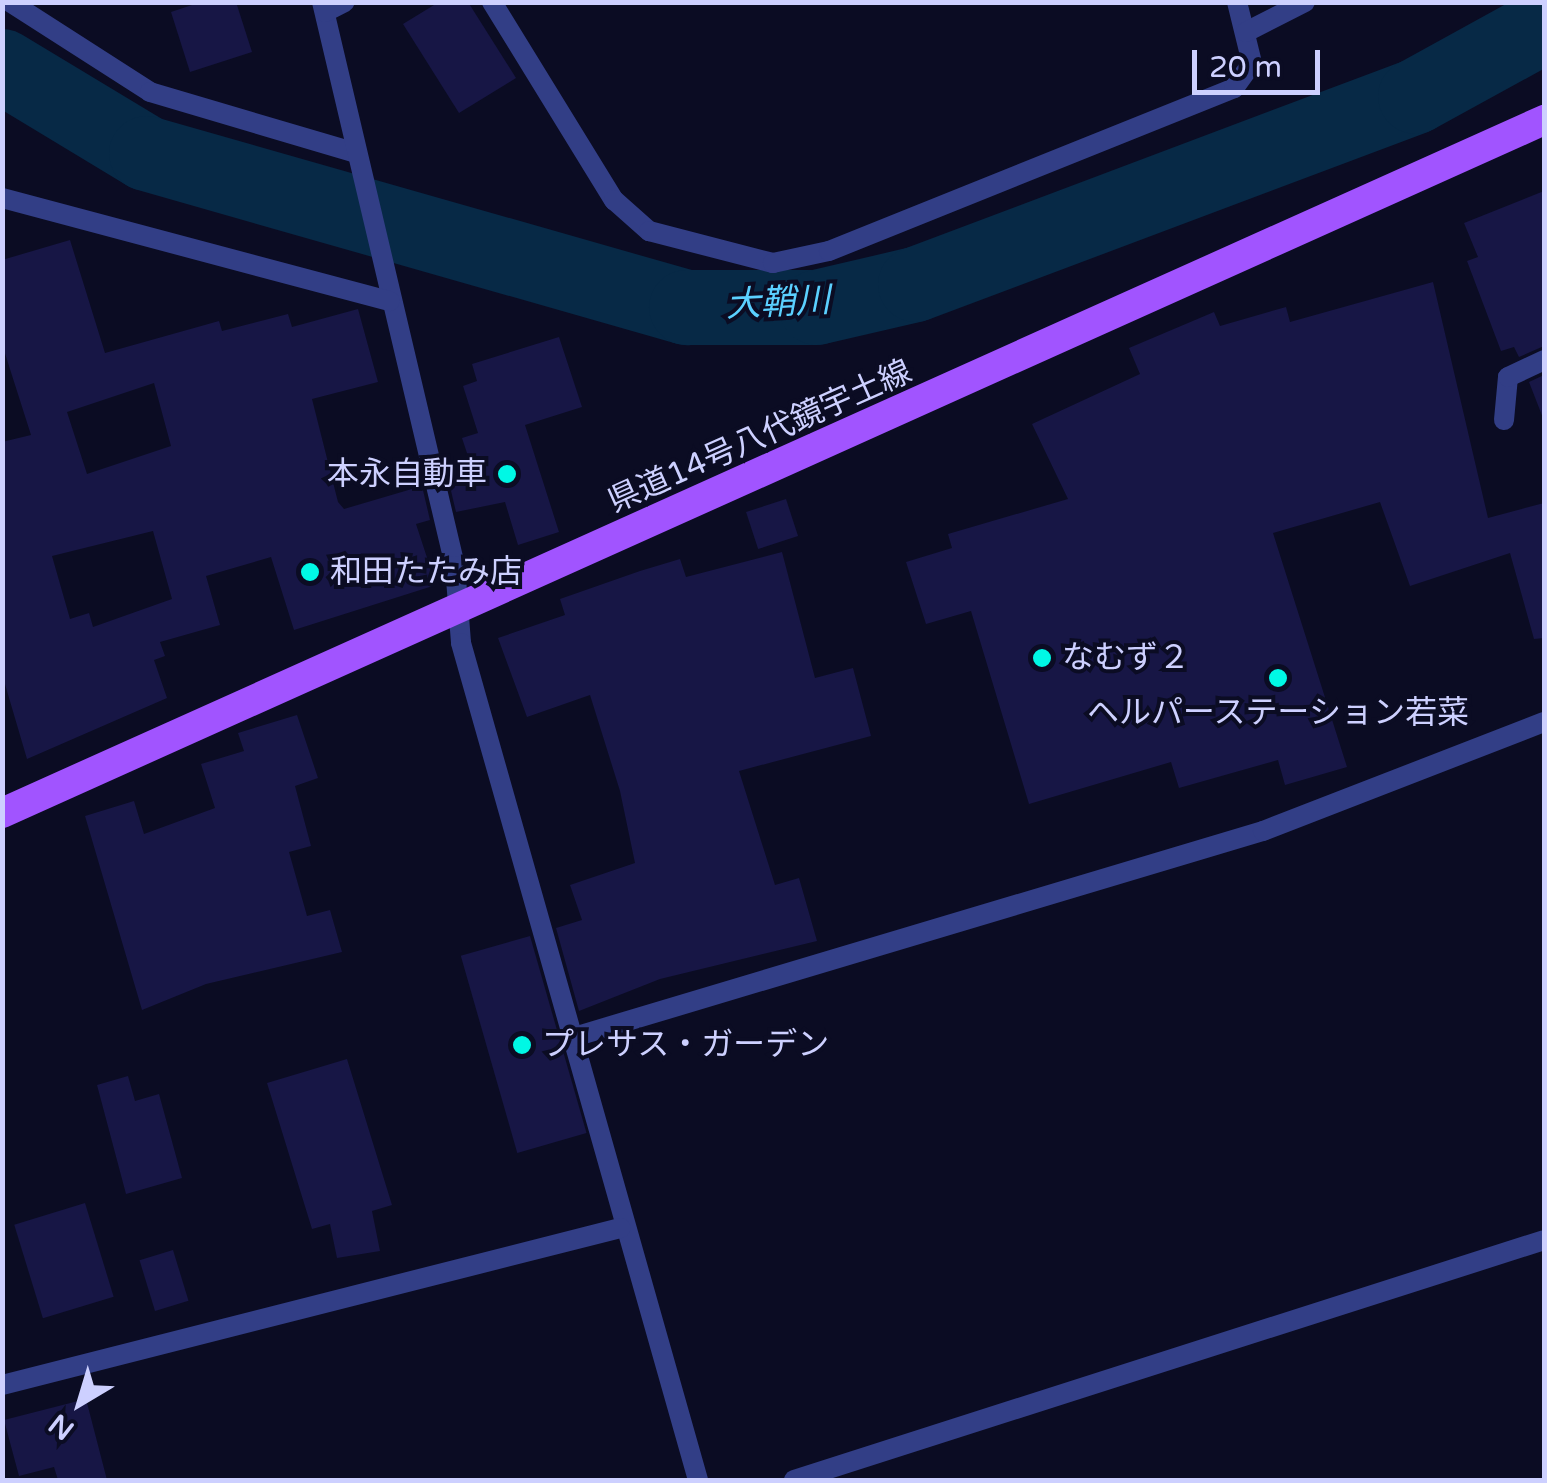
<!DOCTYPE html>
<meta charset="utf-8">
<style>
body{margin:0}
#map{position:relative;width:1547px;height:1483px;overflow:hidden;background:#0b0c23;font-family:"Varela Round","Noto Sans JP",sans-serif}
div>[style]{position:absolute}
.river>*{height:75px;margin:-37.5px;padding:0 37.5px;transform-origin:37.5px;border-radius:37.5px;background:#072946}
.building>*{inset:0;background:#171645;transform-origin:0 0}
.lane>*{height:20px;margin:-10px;padding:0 10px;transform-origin:10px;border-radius:10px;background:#323e86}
.street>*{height:20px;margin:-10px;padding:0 10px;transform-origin:10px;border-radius:10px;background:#323e86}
.primary>*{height:30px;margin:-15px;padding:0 15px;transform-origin:15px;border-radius:15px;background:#a154ff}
.dots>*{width:28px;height:28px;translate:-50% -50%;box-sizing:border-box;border:5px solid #0b0c23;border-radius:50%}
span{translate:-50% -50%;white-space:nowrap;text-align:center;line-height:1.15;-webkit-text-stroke:8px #0b0c23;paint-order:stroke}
.street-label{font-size:32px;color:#cdd0ff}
.poi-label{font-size:32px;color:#cdd0ff}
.right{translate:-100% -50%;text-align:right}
.left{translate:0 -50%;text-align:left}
.water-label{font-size:35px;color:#5bd0ff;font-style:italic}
.frame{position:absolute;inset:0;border:5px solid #cdd0ff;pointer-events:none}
.north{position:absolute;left:30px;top:1353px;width:100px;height:100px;-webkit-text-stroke:8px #0b0c23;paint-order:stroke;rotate:218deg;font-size:28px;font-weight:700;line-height:40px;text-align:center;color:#cdd0ff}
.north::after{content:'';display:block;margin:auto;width:35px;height:45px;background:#cdd0ff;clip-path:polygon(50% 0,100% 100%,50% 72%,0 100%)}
.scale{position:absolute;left:1192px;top:50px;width:128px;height:45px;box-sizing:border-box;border:5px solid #cdd0ff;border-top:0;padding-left:12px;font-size:30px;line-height:35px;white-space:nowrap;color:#cdd0ff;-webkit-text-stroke:8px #0b0c23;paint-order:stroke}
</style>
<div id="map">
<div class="river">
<i style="left:2px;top:66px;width:168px;rotate:31.1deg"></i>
<i style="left:146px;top:153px;width:562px;rotate:15.92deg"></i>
<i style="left:686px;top:307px;width:130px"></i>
<i style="left:816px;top:307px;width:102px;rotate:-13.1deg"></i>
<i style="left:915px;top:284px;width:534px;rotate:-20.61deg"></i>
<i style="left:1415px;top:96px;width:147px;rotate:-28.8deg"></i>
</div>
<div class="building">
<i style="clip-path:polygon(201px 2px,236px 2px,252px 52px,190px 72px,171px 12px)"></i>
<i style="clip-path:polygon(439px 2px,468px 2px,516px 78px,459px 113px,403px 24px)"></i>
<i style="clip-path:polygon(1544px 191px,1544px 346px,1519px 357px,1514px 347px,1501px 351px,1467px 261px,1478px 257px,1464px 223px)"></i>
<i style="clip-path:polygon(evenodd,70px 240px,105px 353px,219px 321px,222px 331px,288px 314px,292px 327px,358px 309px,378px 382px,312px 399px,338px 502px,344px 509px,422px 486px,430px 520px,416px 524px,436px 585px,294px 630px,271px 557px,206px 576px,220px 625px,160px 642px,165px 656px,154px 660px,167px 698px,27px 759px,2px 674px,2px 442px,31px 435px,2px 344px,2px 260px,70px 240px,154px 383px,171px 446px,87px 474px,67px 412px,154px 383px,70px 240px,153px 531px,172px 599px,93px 627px,89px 613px,70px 619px,52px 556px,153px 531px)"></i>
<i style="clip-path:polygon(1433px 282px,1488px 518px,1544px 503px,1544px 638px,1534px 639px,1510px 553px,1410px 586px,1380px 502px,1273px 533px,1347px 767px,1285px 785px,1278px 760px,1179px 788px,1171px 762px,1029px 804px,971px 611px,926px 624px,906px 562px,952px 548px,948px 534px,1068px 499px,1032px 424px,1140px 374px,1129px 348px,1214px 312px,1220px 326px,1286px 307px,1290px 322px)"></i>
<i style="clip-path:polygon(559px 337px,582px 407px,525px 425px,559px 532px,518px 545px,505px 502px,456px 512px,448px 478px,473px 471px,462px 438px,478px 433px,463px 386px,477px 381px,472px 364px)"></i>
<i style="clip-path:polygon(1544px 375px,1544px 417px,1543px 418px,1529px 382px)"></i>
<i style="left:786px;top:499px;width:39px;height:42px;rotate:72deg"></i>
<i style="clip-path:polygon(782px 552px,815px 678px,853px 668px,871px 736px,739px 771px,775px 885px,799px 878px,817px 941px,660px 979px,579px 1011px,556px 928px,582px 920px,570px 885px,635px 863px,620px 791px,590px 695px,527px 717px,498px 638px,565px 615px,560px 599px,640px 571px,680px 559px,686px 577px)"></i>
<i style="clip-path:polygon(297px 715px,318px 778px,295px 786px,311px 846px,289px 852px,307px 916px,330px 910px,342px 952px,206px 984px,142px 1010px,85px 816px,134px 801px,144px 834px,215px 808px,201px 764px,244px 751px,238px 733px)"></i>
<i style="left:530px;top:936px;width:205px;height:72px;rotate:74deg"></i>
<i style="clip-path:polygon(347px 1059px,392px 1205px,372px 1211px,380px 1251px,337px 1258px,330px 1224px,312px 1229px,267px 1083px)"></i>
<i style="clip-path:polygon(128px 1076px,135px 1101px,159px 1094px,182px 1178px,126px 1194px,97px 1085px)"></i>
<i style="left:85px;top:1203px;width:98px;height:74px;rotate:73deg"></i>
<i style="left:173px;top:1250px;width:53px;height:35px;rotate:73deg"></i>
<i style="clip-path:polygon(86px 1399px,107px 1480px,58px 1480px,54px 1467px,19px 1476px,4px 1420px)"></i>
</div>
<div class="lane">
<i style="left:1504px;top:420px;width:43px;rotate:-84.7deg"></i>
<i style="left:1508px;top:377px;width:40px;rotate:-25deg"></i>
</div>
<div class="street">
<i style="left:10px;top:2px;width:166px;rotate:32.7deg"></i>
<i style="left:150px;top:92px;width:212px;rotate:16.5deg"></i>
<i style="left:322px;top:2px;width:579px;rotate:76.73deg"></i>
<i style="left:455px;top:566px;width:77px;rotate:85.5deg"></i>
<i style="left:461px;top:643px;width:870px;rotate:74.19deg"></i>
<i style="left:492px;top:2px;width:233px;rotate:58.4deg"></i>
<i style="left:614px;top:200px;width:47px;rotate:41.5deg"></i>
<i style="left:649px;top:231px;width:128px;rotate:14.5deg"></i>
<i style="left:773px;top:263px;width:57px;rotate:-12.1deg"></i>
<i style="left:829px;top:251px;width:437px;rotate:-21.9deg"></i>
<i style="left:1234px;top:88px;width:31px;rotate:-54deg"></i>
<i style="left:1252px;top:63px;width:63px;rotate:-103.8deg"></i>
<i style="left:325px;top:12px;width:22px;rotate:-27deg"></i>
<i style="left:1246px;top:32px;width:66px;rotate:-27deg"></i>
<i style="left:2px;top:198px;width:401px;rotate:14.9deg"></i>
<i style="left:574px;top:1037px;width:719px;rotate:-16.65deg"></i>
<i style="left:1263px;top:831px;width:301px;rotate:-21.2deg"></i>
<i style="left:2px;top:1385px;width:638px;rotate:-14.25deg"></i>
<i style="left:794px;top:1480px;width:787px;rotate:-17.74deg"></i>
</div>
<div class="primary">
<i style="left:2px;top:813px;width:1691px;rotate:-24.2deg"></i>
</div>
<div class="dots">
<i style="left:507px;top:474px;background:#00f8e5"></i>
<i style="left:310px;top:572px;background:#00f8e5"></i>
<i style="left:1042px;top:658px;background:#00f8e5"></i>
<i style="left:1278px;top:678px;background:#00f8e5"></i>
<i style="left:522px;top:1045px;background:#00f8e5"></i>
</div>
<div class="street-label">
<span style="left:760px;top:437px;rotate:-24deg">県道14号八代鏡宇土線</span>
</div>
<div class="poi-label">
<span class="right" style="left:487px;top:474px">本永自動車</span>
<span class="left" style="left:330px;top:572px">和田たたみ店</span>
<span class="left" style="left:1062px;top:658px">なむず２</span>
<span style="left:1278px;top:713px">ヘルパーステーション若菜</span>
<span class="left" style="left:542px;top:1045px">プレサス・ガーデン</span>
</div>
<div class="water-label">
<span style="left:778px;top:303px;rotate:-3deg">大鞘川</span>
</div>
<div class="frame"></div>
<div class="north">N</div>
<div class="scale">20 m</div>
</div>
